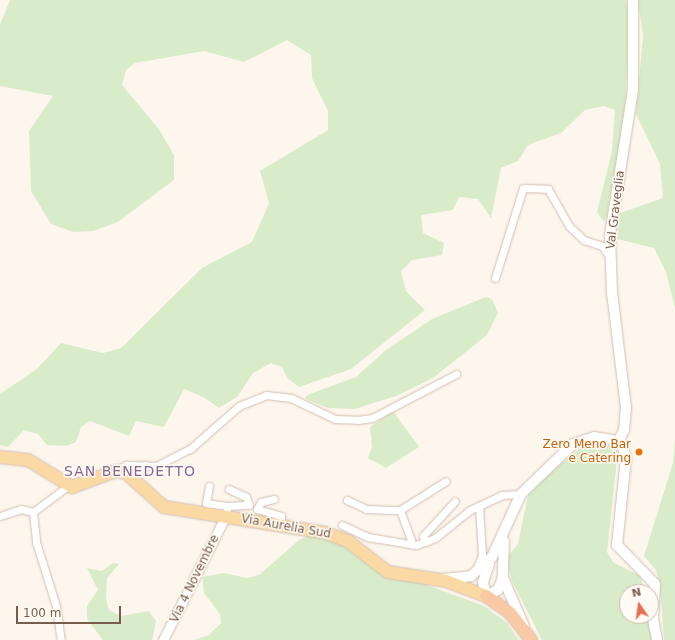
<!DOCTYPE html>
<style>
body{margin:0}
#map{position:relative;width:675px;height:640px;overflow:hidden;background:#fdf6ec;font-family:"DejaVu Sans",sans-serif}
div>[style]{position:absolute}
.green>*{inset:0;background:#d8ecc9}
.roads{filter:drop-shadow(0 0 1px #d1beb0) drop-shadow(0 0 1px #d1beb0)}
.minor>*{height:7px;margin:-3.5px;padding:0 3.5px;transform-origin:3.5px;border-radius:3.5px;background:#fff}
.tertiary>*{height:9px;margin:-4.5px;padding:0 4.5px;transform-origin:4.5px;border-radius:4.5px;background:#fff}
.secondary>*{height:10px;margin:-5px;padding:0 5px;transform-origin:5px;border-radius:5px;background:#fff}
.primary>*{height:12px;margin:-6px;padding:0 6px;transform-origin:6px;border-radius:6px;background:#fbd9a5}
.trunk>*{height:12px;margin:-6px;padding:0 6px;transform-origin:6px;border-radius:6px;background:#f9c8a4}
.dots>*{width:11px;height:11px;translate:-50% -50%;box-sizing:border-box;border:2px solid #fffaf3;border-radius:50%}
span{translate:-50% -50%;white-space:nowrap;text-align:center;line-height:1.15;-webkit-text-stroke:3px #fffaf3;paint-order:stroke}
.street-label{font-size:12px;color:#7a5c4d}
.food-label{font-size:12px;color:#c56008}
.right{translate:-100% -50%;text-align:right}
.quarter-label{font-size:14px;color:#846695;letter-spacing:1px}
.north{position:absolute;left:619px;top:584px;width:40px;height:40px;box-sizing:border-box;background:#fffaf3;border:1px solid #cabbb1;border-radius:50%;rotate:347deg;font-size:11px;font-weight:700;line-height:16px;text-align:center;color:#7a5c4d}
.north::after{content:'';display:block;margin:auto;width:14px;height:18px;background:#e76f51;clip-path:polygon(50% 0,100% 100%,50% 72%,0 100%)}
.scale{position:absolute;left:16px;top:606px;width:105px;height:18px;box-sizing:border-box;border:2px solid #7a5c4d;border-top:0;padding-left:5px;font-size:12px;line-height:14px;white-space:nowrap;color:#7a5c4d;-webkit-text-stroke:3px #fffaf3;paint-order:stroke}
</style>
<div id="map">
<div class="green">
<i style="clip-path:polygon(10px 0,626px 0,629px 17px,625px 112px,607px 215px,604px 222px,597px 212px,612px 151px,615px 110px,604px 106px,585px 110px,561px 133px,528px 145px,518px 161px,501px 168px,491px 218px,478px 199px,459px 197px,453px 210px,421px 215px,423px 233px,444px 243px,442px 255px,412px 260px,401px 271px,406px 291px,425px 310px,351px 369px,299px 387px,287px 378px,282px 367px,271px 363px,253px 373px,237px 397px,219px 408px,205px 398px,184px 389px,164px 427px,136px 421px,129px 436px,90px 421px,81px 427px,76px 442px,66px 446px,47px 445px,38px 434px,24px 430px,8px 447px,0 445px,0 394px,37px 369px,61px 343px,103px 353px,121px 348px,202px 268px,252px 242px,269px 203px,260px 171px,328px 130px,328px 111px,312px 78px,311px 55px,287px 40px,244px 62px,204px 51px,135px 63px,126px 70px,122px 85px,158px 128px,174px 155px,174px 180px,118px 222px,93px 231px,73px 232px,51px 224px,31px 191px,29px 131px,53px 96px,0 86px,0 25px)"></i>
<i style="clip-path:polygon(638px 0,675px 0,675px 308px,666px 272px,654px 248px,617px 239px,620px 213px,663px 198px,660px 164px,636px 114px,643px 36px)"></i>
<i style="clip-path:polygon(486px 297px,492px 299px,498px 313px,487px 335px,433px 378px,396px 396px,355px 409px,328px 408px,305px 399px,307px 395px,356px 377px,386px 350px,432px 319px)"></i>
<i style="clip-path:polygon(393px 411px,419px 447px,386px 468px,368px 458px,372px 447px,370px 427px)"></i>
<i style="clip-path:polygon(675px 441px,675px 640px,664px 640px,660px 585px,656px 570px,644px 556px,673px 463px)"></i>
<i style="clip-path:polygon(586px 444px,604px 444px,618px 451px,607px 552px,613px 562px,640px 576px,645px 592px,627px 592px,627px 616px,649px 616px,652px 640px,542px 640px,512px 581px,506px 558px,518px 544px,528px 495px,543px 478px)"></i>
<i style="clip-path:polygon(310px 535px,337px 541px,376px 571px,395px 579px,413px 580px,484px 606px,507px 623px,519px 640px,194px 640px,209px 635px,221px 623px,220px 614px,204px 593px,202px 577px,224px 573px,247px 578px,259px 575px,299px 540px)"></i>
<i style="clip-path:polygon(113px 563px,119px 564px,107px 578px,106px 598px,109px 610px,121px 616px,149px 611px,156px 621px,152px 640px,103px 640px,87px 619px,87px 606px,98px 590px,87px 568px,102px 571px)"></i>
</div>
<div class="roads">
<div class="minor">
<i style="left:495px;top:278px;width:94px;rotate:-72.7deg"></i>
<i style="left:523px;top:188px;width:25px;rotate:2deg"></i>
<i style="left:548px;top:189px;width:43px;rotate:60.4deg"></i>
<i style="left:569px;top:226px;width:21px;rotate:43deg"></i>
<i style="left:584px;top:240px;width:19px;rotate:18deg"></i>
<i style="left:602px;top:246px;width:14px;rotate:54deg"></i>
<i style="left:116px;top:471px;width:12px;rotate:-31deg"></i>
<i style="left:126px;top:465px;width:30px;rotate:2deg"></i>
<i style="left:156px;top:466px;width:38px;rotate:-27deg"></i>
<i style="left:190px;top:449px;width:65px;rotate:-41.3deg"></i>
<i style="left:239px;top:406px;width:29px;rotate:-22deg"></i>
<i style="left:266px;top:395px;width:25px;rotate:7deg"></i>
<i style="left:291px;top:398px;width:49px;rotate:25.5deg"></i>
<i style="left:335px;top:419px;width:23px;rotate:2deg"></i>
<i style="left:358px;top:420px;width:14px;rotate:-8deg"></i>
<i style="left:372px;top:418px;width:95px;rotate:-27.6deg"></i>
<i style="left:135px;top:479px;width:17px;rotate:-57deg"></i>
<i style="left:209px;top:486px;width:17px;rotate:100deg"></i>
<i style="left:206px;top:503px;width:21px;rotate:8deg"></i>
<i style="left:227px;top:506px;width:3px;rotate:90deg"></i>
<i style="left:274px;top:499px;width:13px;rotate:167deg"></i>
<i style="left:261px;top:502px;width:8px;rotate:120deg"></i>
<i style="left:257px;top:509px;width:25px;rotate:16deg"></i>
<i style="left:281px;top:516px;width:10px;rotate:90deg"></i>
<i style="left:347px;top:500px;width:21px;rotate:25deg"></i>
<i style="left:366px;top:509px;width:34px;rotate:2deg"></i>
<i style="left:400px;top:510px;width:37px;rotate:70deg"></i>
<i style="left:227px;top:506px;width:22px;rotate:-3deg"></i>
<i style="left:249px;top:505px;width:9px;rotate:-111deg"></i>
<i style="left:246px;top:497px;width:19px;rotate:-155deg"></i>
<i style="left:400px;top:510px;width:54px;rotate:-32.2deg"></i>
<i style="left:33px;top:512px;width:30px;rotate:84deg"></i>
<i style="left:36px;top:542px;width:67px;rotate:72.6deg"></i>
<i style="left:56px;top:606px;width:34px;rotate:82deg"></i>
<i style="left:33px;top:512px;width:44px;rotate:-36.6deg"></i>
<i style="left:0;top:516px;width:22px;rotate:-18deg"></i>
<i style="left:21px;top:509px;width:12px;rotate:14deg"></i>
<i style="left:342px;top:525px;width:29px;rotate:25deg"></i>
<i style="left:368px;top:537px;width:49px;rotate:9.5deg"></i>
<i style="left:416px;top:545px;width:20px;rotate:-20deg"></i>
<i style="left:435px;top:538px;width:45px;rotate:-38.7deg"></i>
<i style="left:470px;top:510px;width:35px;rotate:-25deg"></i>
<i style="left:502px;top:495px;width:19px;rotate:-3deg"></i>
<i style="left:426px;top:542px;width:7px;rotate:-117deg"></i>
<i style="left:423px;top:536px;width:47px;rotate:-47.6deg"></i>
<i style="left:476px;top:570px;width:16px;rotate:-68deg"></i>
<i style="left:482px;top:555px;width:49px;rotate:-93.5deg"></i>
</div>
<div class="tertiary">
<i style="left:163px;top:640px;width:138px;rotate:-63.2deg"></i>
</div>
<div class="secondary">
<i style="left:618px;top:442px;width:13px;rotate:-63deg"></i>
<i style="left:624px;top:430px;width:22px;rotate:-85deg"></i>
<i style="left:626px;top:408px;width:116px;rotate:-96.9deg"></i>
<i style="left:612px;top:293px;width:58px;rotate:-92deg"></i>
<i style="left:610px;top:235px;width:147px;rotate:-81deg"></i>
<i style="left:633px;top:90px;width:90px;rotate:-90deg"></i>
<i style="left:504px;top:541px;width:37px;rotate:92deg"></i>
<i style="left:503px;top:578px;width:52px;rotate:66.4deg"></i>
<i style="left:489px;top:564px;width:19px;rotate:108deg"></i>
<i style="left:483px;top:582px;width:14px;rotate:78deg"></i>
<i style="left:486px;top:596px;width:13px;rotate:-27deg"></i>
<i style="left:498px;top:590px;width:13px;rotate:-67deg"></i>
<i style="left:444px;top:579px;width:27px;rotate:-6deg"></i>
<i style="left:471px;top:576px;width:28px;rotate:-42deg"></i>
<i style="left:492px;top:557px;width:69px;rotate:-65.3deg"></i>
<i style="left:521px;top:494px;width:72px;rotate:-43.9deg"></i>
<i style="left:573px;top:444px;width:22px;rotate:-18deg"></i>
<i style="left:594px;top:437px;width:18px;rotate:9deg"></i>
<i style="left:612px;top:440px;width:13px;rotate:32deg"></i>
<i style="left:623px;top:447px;width:11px;rotate:75deg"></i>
<i style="left:626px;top:458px;width:87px;rotate:95.9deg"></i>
<i style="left:617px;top:545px;width:54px;rotate:45.7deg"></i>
<i style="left:655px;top:584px;width:35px;rotate:93deg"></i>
<i style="left:653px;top:619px;width:21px;rotate:79deg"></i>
</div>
<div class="primary">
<i style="left:0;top:457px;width:28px;rotate:6deg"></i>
<i style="left:28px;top:460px;width:52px;rotate:31.5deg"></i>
<i style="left:72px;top:487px;width:47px;rotate:-20deg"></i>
<i style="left:116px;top:471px;width:10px;rotate:11deg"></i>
<i style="left:126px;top:473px;width:51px;rotate:41.8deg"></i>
<i style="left:164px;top:507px;width:164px;rotate:9.1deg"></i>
<i style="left:326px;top:533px;width:25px;rotate:21deg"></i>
<i style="left:349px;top:542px;width:49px;rotate:37.6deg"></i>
<i style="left:388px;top:572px;width:59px;rotate:8.8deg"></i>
<i style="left:446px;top:581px;width:43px;rotate:20.6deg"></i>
</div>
<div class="trunk">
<i style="left:486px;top:596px;width:29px;rotate:35deg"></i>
<i style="left:510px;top:613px;width:34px;rotate:52deg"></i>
</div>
</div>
<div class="dots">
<i style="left:639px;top:452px;background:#e8710a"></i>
</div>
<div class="street-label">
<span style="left:616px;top:210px;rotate:-83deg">Val Graveglia</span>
<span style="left:286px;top:527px;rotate:10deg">Via Aurelia Sud</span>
<span style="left:195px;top:579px;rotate:-64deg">Via 4 Novembre</span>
</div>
<div class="food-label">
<span class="right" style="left:631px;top:452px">Zero Meno Bar<br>e Catering</span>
</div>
<div class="quarter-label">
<span style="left:130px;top:471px">SAN BENEDETTO</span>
</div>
<div class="north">N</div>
<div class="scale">100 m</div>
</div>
